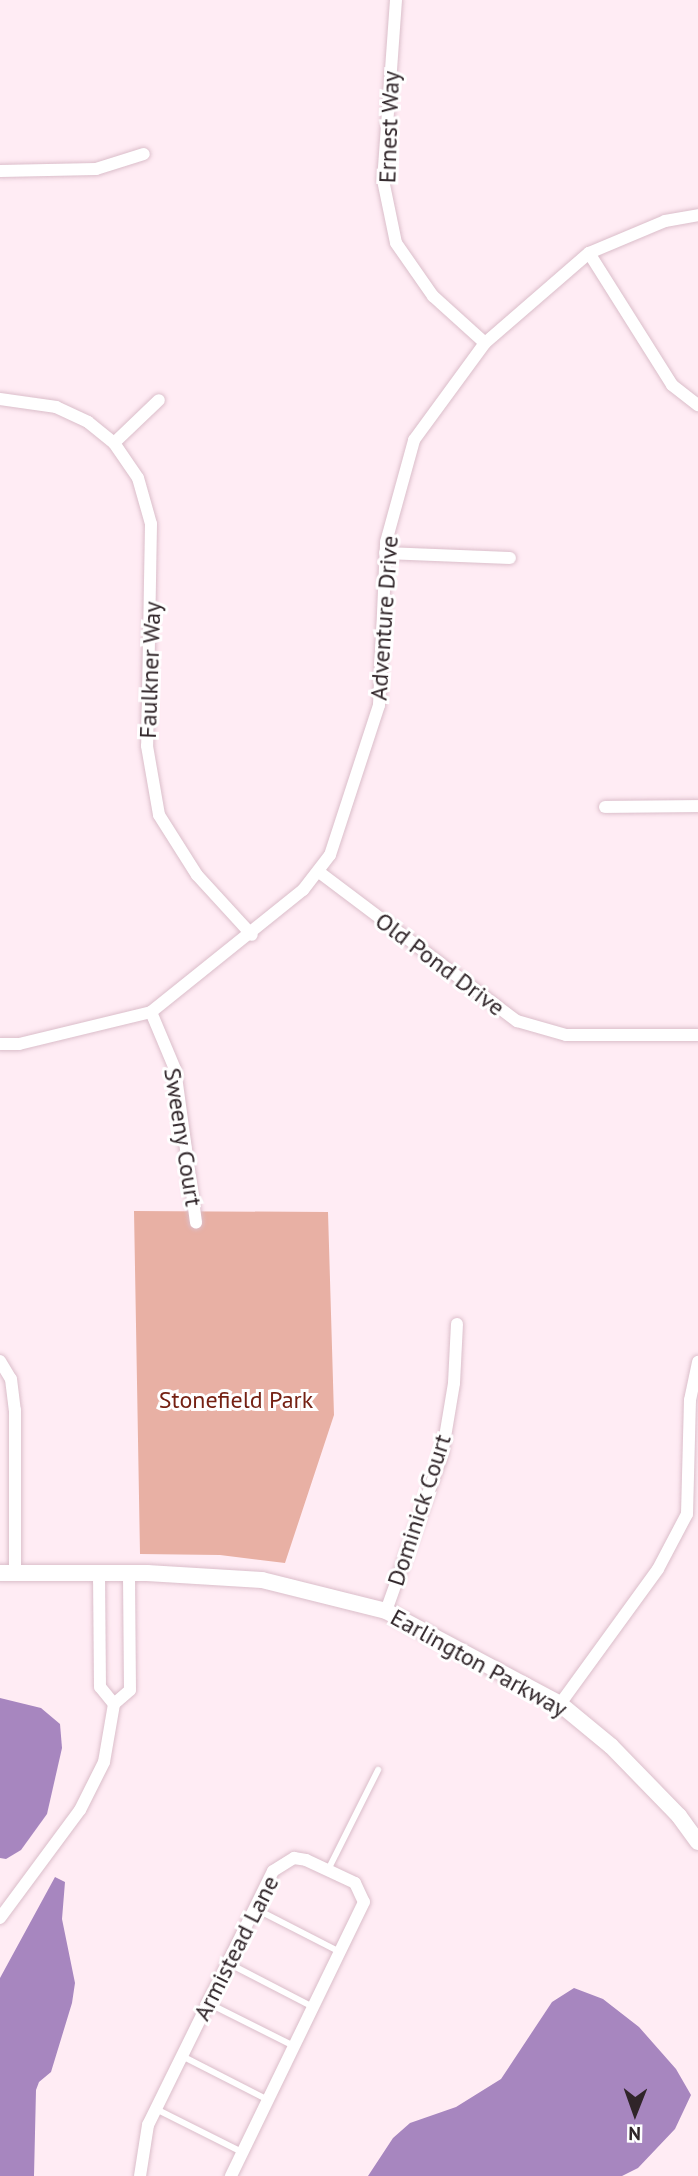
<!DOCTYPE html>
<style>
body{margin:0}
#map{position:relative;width:698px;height:2176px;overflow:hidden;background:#ffecf4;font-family:"PT Sans",sans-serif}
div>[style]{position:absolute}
.green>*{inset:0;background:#e8b0a4}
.water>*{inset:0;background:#a786bf}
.roads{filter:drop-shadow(0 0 2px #dbbeca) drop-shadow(0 0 2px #dbbeca)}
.service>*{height:6px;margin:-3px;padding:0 3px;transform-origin:3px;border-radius:3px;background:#fff}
.minor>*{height:12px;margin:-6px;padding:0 6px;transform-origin:6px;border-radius:6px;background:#fff}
.tertiary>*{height:16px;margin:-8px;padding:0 8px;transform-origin:8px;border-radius:8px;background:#fff}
span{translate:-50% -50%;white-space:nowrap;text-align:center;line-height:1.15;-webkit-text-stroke:6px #fff;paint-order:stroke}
.street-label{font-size:24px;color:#302529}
.park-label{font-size:24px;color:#752113}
.north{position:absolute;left:600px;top:2078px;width:70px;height:70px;-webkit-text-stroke:5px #fff;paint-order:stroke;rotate:181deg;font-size:19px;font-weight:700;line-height:28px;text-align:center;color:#302529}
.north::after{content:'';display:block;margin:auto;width:24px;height:32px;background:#302529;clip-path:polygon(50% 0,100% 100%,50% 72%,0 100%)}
</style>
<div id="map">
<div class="green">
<i style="clip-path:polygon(134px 1211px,328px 1212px,334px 1415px,285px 1563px,220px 1555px,140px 1554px)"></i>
</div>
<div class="water">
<i style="clip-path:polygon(0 1698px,41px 1708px,60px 1724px,62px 1748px,47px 1814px,21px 1850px,6px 1859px,0 1858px)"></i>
<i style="clip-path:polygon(55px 1877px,65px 1882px,62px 1919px,75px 1983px,72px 2003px,51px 2072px,39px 2082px,36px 2090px,34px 2176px,0 2176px,0 1978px)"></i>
<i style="clip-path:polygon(574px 1988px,603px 1999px,639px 2027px,676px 2069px,691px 2095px,675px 2129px,638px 2168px,622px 2176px,368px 2176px,393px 2138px,410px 2123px,456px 2107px,501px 2079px,552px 2002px)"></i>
</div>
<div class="roads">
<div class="service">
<i style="left:328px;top:1870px;width:112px;rotate:-63.4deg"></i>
<i style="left:256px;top:1909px;width:94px;rotate:27.1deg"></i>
<i style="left:228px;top:1963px;width:96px;rotate:27.4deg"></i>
<i style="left:208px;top:2003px;width:96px;rotate:26.6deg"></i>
<i style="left:182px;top:2056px;width:97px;rotate:27.1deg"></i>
<i style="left:156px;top:2109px;width:96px;rotate:26.6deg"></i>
</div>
<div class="minor">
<i style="left:396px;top:0;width:180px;rotate:94.1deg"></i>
<i style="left:383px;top:180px;width:64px;rotate:78.3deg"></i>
<i style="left:396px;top:243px;width:65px;rotate:55.1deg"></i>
<i style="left:433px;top:296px;width:70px;rotate:42.1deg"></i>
<i style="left:0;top:171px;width:96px;rotate:-1.2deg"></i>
<i style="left:96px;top:169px;width:50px;rotate:-17.4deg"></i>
<i style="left:589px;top:253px;width:156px;rotate:57.8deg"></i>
<i style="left:672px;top:385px;width:33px;rotate:38deg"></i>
<i style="left:0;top:399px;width:57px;rotate:8.1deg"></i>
<i style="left:56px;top:407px;width:35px;rotate:25deg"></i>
<i style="left:88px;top:422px;width:33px;rotate:39deg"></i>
<i style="left:114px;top:443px;width:42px;rotate:55.6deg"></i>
<i style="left:138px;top:478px;width:48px;rotate:74.2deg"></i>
<i style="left:151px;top:524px;width:222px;rotate:91deg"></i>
<i style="left:147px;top:746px;width:70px;rotate:80.1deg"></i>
<i style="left:159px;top:815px;width:71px;rotate:57.7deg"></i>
<i style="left:197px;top:875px;width:81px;rotate:47.5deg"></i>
<i style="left:114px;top:443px;width:62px;rotate:-43.7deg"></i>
<i style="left:385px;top:553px;width:125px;rotate:2.3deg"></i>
<i style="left:605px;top:807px;width:93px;rotate:-0.6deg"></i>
<i style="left:319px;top:872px;width:248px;rotate:37deg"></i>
<i style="left:517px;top:1021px;width:51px;rotate:15.9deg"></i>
<i style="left:566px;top:1035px;width:132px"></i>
<i style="left:151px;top:1012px;width:62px;rotate:67.2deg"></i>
<i style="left:175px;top:1069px;width:155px;rotate:82.2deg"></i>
<i style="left:0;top:1044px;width:19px"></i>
<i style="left:19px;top:1044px;width:136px;rotate:-13.6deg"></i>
<i style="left:151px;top:1012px;width:195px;rotate:-38.8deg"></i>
<i style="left:303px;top:890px;width:44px;rotate:-52.4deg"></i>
<i style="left:330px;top:855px;width:158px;rotate:-71.9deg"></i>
<i style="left:379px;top:705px;width:163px;rotate:-87.5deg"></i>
<i style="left:386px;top:542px;width:106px;rotate:-74.6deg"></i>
<i style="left:414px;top:440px;width:120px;rotate:-53.8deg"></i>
<i style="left:485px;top:343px;width:138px;rotate:-40.9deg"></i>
<i style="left:589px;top:253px;width:82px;rotate:-22.8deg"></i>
<i style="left:665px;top:221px;width:34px;rotate:-10deg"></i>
<i style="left:0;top:1361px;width:21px;rotate:59deg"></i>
<i style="left:11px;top:1379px;width:31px;rotate:83deg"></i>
<i style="left:15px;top:1410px;width:163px;rotate:90deg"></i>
<i style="left:386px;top:1611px;width:166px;rotate:-70.3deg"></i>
<i style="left:442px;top:1455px;width:73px;rotate:-80.5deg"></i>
<i style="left:454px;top:1383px;width:59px;rotate:-87.1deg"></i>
<i style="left:114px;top:1704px;width:21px;rotate:-41deg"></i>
<i style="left:130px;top:1690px;width:117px;rotate:-90.5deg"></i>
<i style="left:560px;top:1704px;width:167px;rotate:-54deg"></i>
<i style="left:658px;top:1569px;width:62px;rotate:-62.2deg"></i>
<i style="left:687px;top:1514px;width:114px;rotate:-88.5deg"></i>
<i style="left:690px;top:1400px;width:39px;rotate:-78deg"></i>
<i style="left:0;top:1918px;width:134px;rotate:-53.5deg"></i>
<i style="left:80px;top:1810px;width:54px;rotate:-63.4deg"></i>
<i style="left:104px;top:1762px;width:59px;rotate:-80.2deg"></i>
<i style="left:114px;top:1704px;width:22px;rotate:-129deg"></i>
<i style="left:100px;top:1687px;width:114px;rotate:-90.5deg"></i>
<i style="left:140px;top:2176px;width:52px;rotate:-81.1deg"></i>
<i style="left:148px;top:2125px;width:283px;rotate:-63.8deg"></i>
<i style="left:273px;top:1871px;width:25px;rotate:-32deg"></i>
<i style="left:294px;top:1858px;width:12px;rotate:9deg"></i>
<i style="left:306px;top:1860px;width:54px;rotate:25.1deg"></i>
<i style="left:355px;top:1883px;width:21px;rotate:65deg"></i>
<i style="left:364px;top:1902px;width:305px;rotate:115.9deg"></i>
</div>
<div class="tertiary">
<i style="left:0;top:1573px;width:147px"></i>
<i style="left:147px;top:1573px;width:115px;rotate:3.5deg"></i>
<i style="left:262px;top:1580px;width:128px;rotate:14deg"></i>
<i style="left:386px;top:1611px;width:197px;rotate:28.1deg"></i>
<i style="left:560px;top:1704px;width:66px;rotate:39.5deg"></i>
<i style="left:611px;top:1746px;width:98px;rotate:45.8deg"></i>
<i style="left:679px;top:1816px;width:32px;rotate:54deg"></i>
</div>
</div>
<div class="street-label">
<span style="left:389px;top:127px;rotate:-88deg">Ernest Way</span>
<span style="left:384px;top:618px;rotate:-86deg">Adventure Drive</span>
<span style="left:150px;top:670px;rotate:-88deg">Faulkner Way</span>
<span style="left:440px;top:964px;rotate:37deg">Old Pond Drive</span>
<span style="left:183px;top:1137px;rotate:81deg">Sweeny Court</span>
<span style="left:419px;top:1510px;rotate:-72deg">Dominick Court</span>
<span style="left:479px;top:1663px;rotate:29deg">Earlington Parkway</span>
<span style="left:236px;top:1948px;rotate:-63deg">Armistead Lane</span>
</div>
<div class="park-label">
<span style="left:236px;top:1400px">Stonefield Park</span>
</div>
<div class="north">N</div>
</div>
